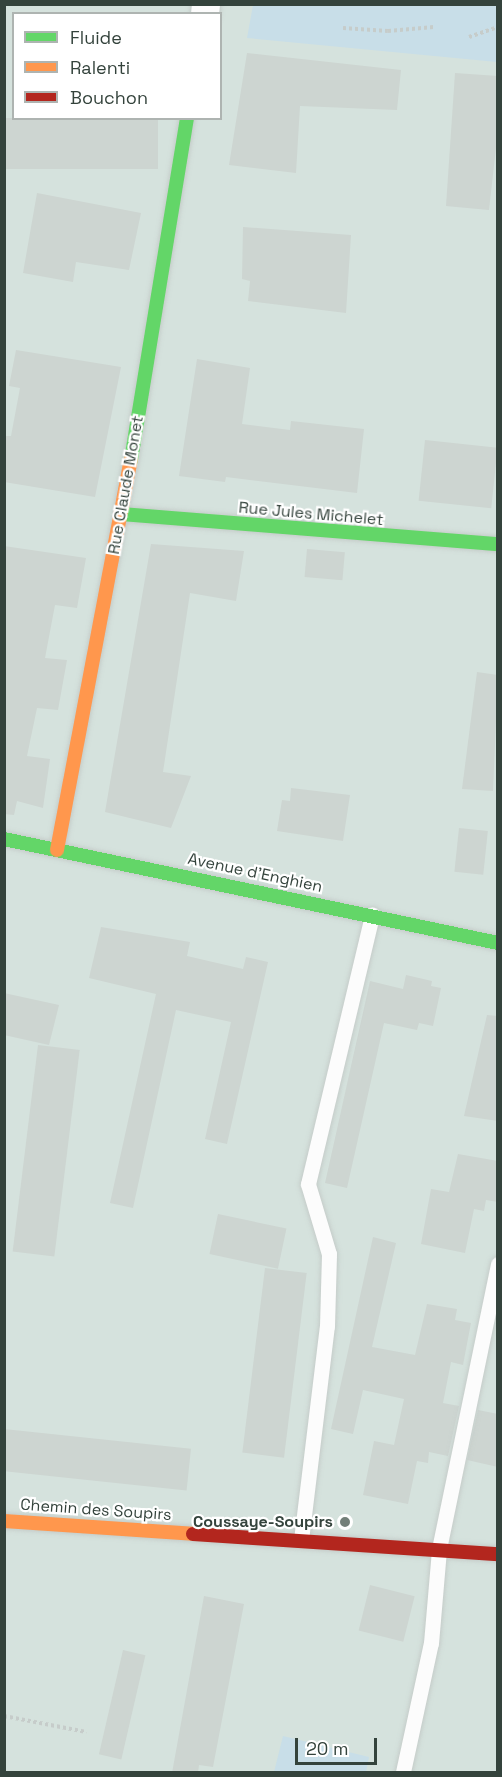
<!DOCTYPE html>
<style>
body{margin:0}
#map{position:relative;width:502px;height:1777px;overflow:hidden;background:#e8eeeb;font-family:"Space Grotesk",sans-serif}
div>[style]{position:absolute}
.residential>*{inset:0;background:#d5e2dd}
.green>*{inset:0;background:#c8dee8}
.building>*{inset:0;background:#cdd5d1;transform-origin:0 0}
.path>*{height:4px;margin-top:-2px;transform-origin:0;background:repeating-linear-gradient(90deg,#c6ccca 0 3px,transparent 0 6px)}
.roads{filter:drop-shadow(0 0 2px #c5ccc9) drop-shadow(0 0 2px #c5ccc9)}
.lane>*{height:15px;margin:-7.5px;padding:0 7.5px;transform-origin:7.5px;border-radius:7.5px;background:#fcfcfc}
.street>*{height:28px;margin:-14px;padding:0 14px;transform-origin:14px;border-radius:14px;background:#fcfcfc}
.fast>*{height:14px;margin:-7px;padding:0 7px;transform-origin:7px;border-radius:7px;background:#63d668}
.slow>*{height:14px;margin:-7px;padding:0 7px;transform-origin:7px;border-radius:7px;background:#ff974d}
.jam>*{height:14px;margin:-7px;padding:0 7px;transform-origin:7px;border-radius:7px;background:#b3261e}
.dots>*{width:16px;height:16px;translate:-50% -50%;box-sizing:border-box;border:3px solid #fff;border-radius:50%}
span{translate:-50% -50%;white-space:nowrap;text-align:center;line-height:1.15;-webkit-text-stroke:4.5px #fff;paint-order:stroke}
.street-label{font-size:16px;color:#34433c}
.poi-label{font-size:16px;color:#34433c;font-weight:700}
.right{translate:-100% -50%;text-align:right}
.frame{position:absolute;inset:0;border:6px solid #34433c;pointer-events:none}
.legend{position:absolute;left:12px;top:12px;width:210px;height:108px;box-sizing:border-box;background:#fff;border:2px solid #aeb4b1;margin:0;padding:8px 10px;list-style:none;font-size:18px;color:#34433c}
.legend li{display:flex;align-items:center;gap:12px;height:30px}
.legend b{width:30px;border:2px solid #aeb4b1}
.scale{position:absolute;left:295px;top:1738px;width:82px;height:27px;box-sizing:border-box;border:3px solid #34433c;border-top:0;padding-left:8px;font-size:18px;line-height:21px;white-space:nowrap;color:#34433c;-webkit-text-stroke:4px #fff;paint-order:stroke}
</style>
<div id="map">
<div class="residential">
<i style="clip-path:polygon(evenodd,5px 5px,497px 5px,497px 1772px,5px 1772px,5px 5px,14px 14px,220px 14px,220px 118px,14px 118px,14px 14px)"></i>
</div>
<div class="green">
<i style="clip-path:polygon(253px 5px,497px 5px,497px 62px,247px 38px)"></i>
<i style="clip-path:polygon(283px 1736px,369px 1757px,366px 1772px,274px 1772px)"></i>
</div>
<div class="building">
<i style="clip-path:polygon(247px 53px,401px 70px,397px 110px,300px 106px,296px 173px,229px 165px)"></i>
<i style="clip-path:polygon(455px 73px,498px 76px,498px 130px,489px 210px,446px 206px)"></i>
<i style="left:4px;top:118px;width:154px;height:51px"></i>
<i style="clip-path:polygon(37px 193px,141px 213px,129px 270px,76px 262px,73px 282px,23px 273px)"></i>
<i style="clip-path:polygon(243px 227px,351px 235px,346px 313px,248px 301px,250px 281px,242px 279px)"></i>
<i style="clip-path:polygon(16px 350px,121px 367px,95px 497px,4px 482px,4px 436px,11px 436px,20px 388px,9px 386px)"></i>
<i style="clip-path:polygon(197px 359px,250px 368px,242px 424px,290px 430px,291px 421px,364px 429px,357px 493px,226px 477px,225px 482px,179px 476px)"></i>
<i style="left:425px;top:440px;width:73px;height:61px;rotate:6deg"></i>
<i style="clip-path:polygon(151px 544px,244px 551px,236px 601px,190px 593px,163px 772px,191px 776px,171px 828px,105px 812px)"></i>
<i style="clip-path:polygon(4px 546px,86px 558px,77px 608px,55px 605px,45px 658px,67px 660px,58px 710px,37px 708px,27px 756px,50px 759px,43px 808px,17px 801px,14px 815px,4px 814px)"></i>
<i style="left:307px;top:549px;width:38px;height:28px;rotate:5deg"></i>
<i style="clip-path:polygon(477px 672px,498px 675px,493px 791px,462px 789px)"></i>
<i style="clip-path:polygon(291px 788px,350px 795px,343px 841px,277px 831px,282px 800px,290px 801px)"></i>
<i style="left:459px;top:828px;width:29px;height:44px;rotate:6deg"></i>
<i style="clip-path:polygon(101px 927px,190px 942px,187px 956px,243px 969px,246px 957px,268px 962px,227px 1144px,205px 1139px,231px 1022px,176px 1010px,133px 1208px,110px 1203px,156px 994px,89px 978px)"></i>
<i style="clip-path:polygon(406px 975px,432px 981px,431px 986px,441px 988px,433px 1026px,419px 1023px,417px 1030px,384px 1023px,347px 1188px,325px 1183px,370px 981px,403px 989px)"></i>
<i style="clip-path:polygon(4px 993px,59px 1005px,49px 1045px,4px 1035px)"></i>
<i style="clip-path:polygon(487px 1015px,498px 1016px,498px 1121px,464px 1116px)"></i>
<i style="left:38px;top:1045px;width:42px;height:208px;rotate:7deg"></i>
<i style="clip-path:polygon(458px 1154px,498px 1161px,498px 1202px,486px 1200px,484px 1211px,474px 1209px,465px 1253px,421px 1244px,431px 1189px,449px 1192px)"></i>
<i style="left:218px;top:1214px;width:70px;height:41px;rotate:12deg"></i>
<i style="clip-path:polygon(373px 1237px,396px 1243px,372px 1347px,415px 1355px,427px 1304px,457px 1309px,455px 1320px,471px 1323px,463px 1365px,451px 1362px,443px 1403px,459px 1406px,448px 1456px,429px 1452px,428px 1463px,417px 1461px,408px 1504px,363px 1495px,374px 1441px,394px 1445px,404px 1399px,363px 1390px,353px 1434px,331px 1429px)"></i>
<i style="left:265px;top:1268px;width:42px;height:186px;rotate:7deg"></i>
<i style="clip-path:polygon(478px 1410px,498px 1414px,498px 1467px,467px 1460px)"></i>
<i style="left:4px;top:1429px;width:188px;height:42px;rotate:6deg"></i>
<i style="left:370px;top:1585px;width:46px;height:47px;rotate:14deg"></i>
<i style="clip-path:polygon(204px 1596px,244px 1604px,213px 1767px,199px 1765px,198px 1773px,172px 1773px)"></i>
<i style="left:123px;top:1650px;width:23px;height:107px;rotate:13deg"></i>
</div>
<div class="path">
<i style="left:343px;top:28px;width:45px;rotate:3.8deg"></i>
<i style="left:388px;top:31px;width:46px;rotate:-5deg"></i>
<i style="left:469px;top:37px;width:31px;rotate:-19deg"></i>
<i style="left:4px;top:1716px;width:84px;rotate:11deg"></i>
</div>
<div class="roads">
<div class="lane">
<i style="left:301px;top:1540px;width:216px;rotate:-83.1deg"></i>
<i style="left:327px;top:1326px;width:72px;rotate:-88.4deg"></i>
<i style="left:329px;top:1254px;width:73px;rotate:-106.7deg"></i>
<i style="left:308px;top:1184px;width:277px;rotate:-76.6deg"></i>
<i style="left:403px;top:1772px;width:132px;rotate:-77.8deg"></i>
<i style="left:431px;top:1643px;width:94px;rotate:-85.1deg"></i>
<i style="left:439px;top:1549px;width:291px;rotate:-78.3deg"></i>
</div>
<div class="street">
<i style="left:205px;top:14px;width:10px;rotate:-84deg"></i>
</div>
<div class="fast">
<i style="left:131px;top:460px;width:347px;rotate:-80.7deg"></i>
<i style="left:122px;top:514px;width:377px;rotate:4.6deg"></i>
<i style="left:4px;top:839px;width:505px;rotate:11.89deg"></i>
</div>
<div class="slow">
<i style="left:57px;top:850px;width:397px;rotate:-79.3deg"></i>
<i style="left:4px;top:1521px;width:189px;rotate:3.9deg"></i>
</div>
<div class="jam">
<i style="left:193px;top:1534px;width:306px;rotate:3.8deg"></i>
</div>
</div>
<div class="dots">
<i style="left:345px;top:1522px;background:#737f79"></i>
</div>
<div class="street-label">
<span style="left:126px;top:485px;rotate:-80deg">Rue Claude Monet</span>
<span style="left:311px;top:514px;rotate:5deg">Rue Jules Michelet</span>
<span style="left:255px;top:873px;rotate:12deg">Avenue d'Enghien</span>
<span style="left:96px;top:1510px;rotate:4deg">Chemin des Soupirs</span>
</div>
<div class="poi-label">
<span class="right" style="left:333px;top:1522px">Coussaye-Soupirs</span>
</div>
<div class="frame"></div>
<ul class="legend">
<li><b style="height:8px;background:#63d668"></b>Fluide</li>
<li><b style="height:8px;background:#ff974d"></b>Ralenti</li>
<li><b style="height:8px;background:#b3261e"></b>Bouchon</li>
</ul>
<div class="scale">20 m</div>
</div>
